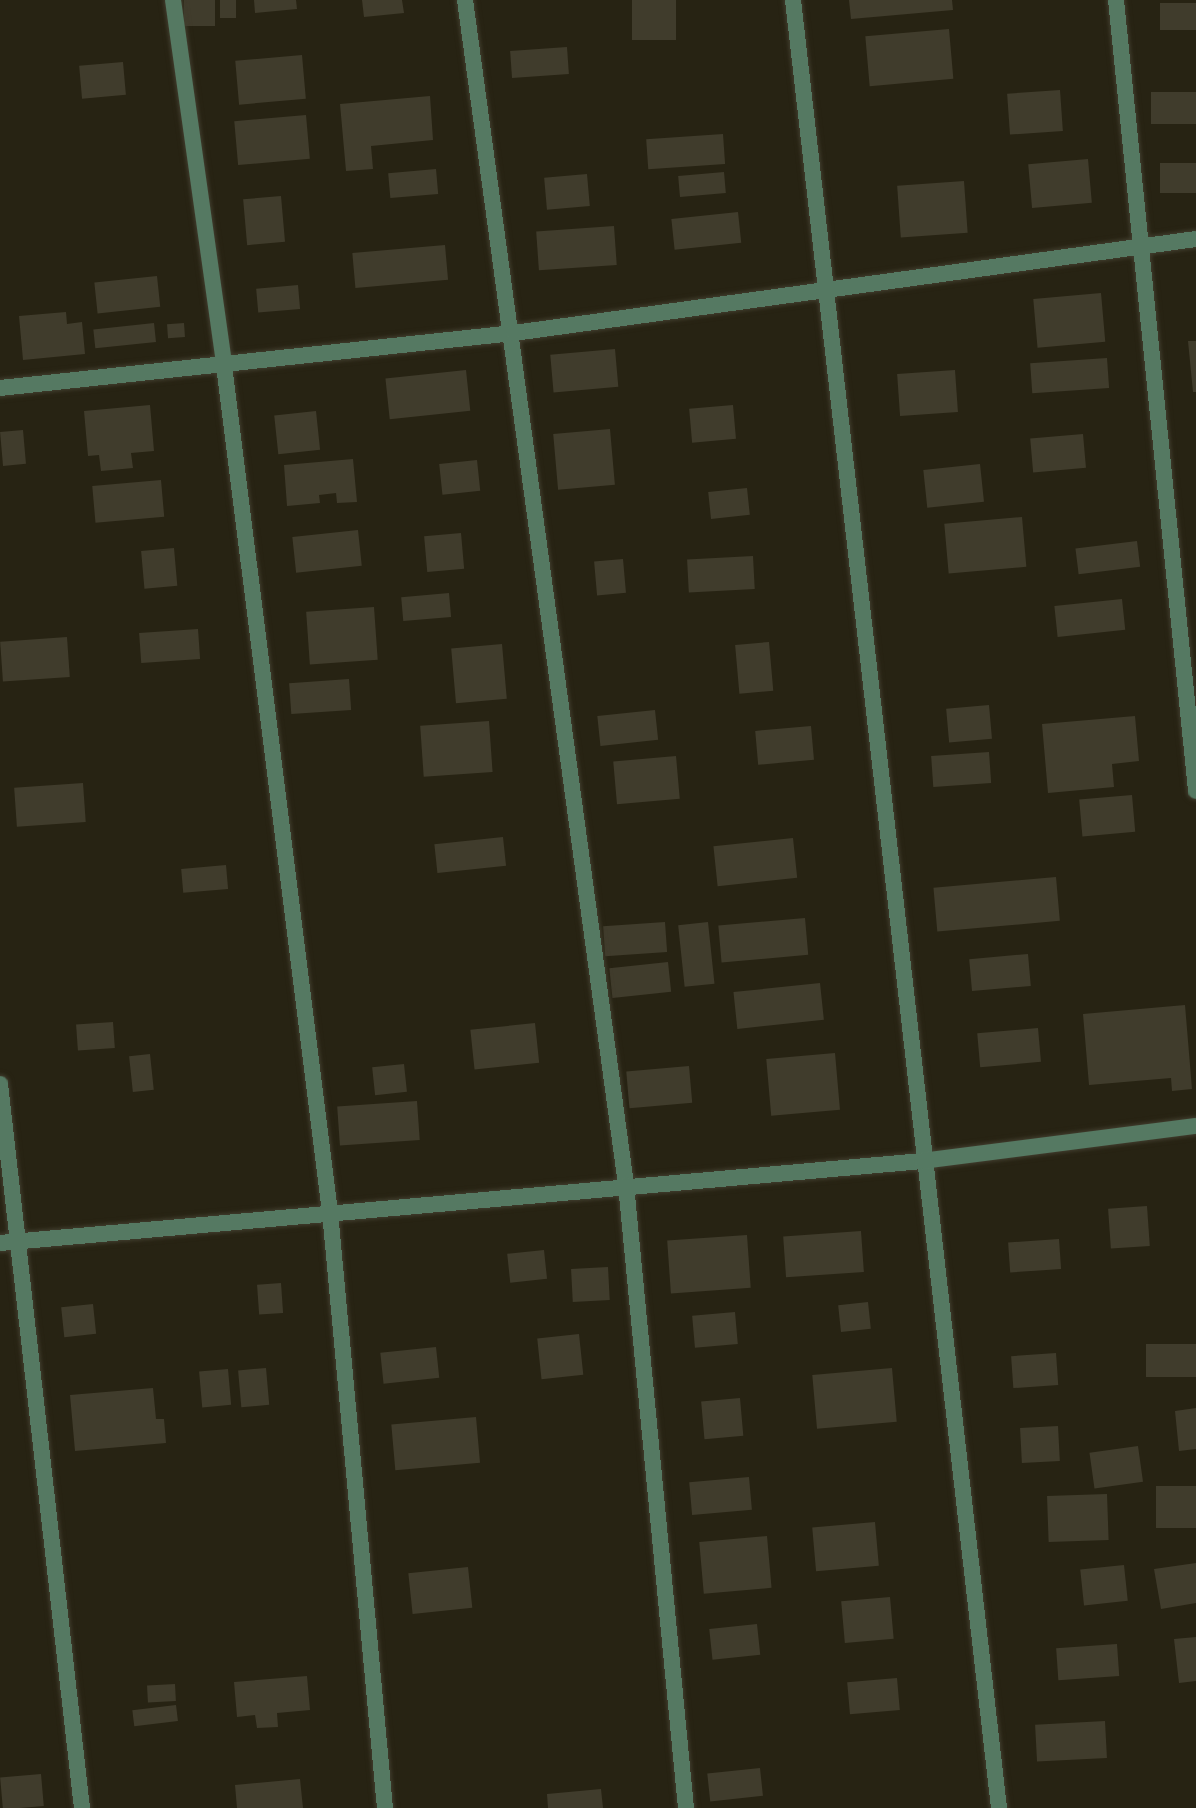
<!DOCTYPE html>
<style>
body{margin:0}
#map{position:relative;width:1196px;height:1808px;overflow:hidden;background:#272313;font-family:"Roboto Condensed",sans-serif}
div>[style]{position:absolute}
.building>*{inset:0;background:#403c2c;transform-origin:0 0}
.roads{filter:drop-shadow(0 0 2px #413d2e) drop-shadow(0 0 2px #413d2e)}
.lane>*{height:16px;margin:-8px;padding:0 8px;transform-origin:8px;border-radius:8px;background:#557962}
.street>*{height:16px;margin:-8px;padding:0 8px;transform-origin:8px;border-radius:8px;background:#557962}
span{translate:-50% -50%;white-space:nowrap;text-align:center;line-height:1.15;-webkit-text-stroke:8px #1d190a;paint-order:stroke}
</style>
<div id="map">
<div class="building">
<i style="left:184px;top:0;width:31px;height:26px"></i>
<i style="left:220px;top:0;width:16px;height:18px"></i>
<i style="clip-path:polygon(254px 0,296px 0,297px 9px,255px 13px)"></i>
<i style="clip-path:polygon(362px 0,402px 0,404px 13px,364px 17px)"></i>
<i style="left:632px;top:0;width:44px;height:40px"></i>
<i style="clip-path:polygon(849px 0,952px 0,953px 10px,851px 19px)"></i>
<i style="left:1196px;top:3px;width:27px;height:36px;rotate:90deg"></i>
<i style="left:949px;top:29px;width:50px;height:84px;rotate:85deg"></i>
<i style="left:567px;top:47px;width:27px;height:57px;rotate:86deg"></i>
<i style="left:302px;top:55px;width:44px;height:67px;rotate:85deg"></i>
<i style="left:123px;top:62px;width:33px;height:44px;rotate:85deg"></i>
<i style="left:1060px;top:90px;width:41px;height:53px;rotate:86deg"></i>
<i style="left:1196px;top:92px;width:32px;height:45px;rotate:90deg"></i>
<i style="clip-path:polygon(430px 96px,433px 140px,371px 146px,373px 169px,346px 171px,340px 104px)"></i>
<i style="left:306px;top:115px;width:44px;height:72px;rotate:85deg"></i>
<i style="left:723px;top:134px;width:30px;height:77px;rotate:86deg"></i>
<i style="left:1088px;top:159px;width:44px;height:60px;rotate:85deg"></i>
<i style="left:1196px;top:163px;width:30px;height:36px;rotate:90deg"></i>
<i style="left:436px;top:169px;width:25px;height:48px;rotate:85deg"></i>
<i style="left:724px;top:172px;width:21px;height:46px;rotate:85deg"></i>
<i style="left:587px;top:174px;width:32px;height:43px;rotate:85deg"></i>
<i style="left:964px;top:181px;width:52px;height:67px;rotate:86deg"></i>
<i style="left:281px;top:196px;width:46px;height:38px;rotate:85deg"></i>
<i style="left:738px;top:212px;width:31px;height:67px;rotate:84deg"></i>
<i style="left:614px;top:226px;width:39px;height:78px;rotate:86deg"></i>
<i style="left:445px;top:245px;width:35px;height:93px;rotate:85deg"></i>
<i style="left:157px;top:276px;width:31px;height:63px;rotate:84deg"></i>
<i style="left:298px;top:285px;width:24px;height:42px;rotate:85deg"></i>
<i style="left:1101px;top:293px;width:49px;height:68px;rotate:85deg"></i>
<i style="clip-path:polygon(66px 312px,67px 324px,82px 322px,85px 354px,23px 360px,19px 316px)"></i>
<i style="left:154px;top:323px;width:19px;height:61px;rotate:84deg"></i>
<i style="left:184px;top:323px;width:14px;height:17px;rotate:86deg"></i>
<i style="clip-path:polygon(1188px 341px,1196px 341px,1196px 392px,1193px 392px)"></i>
<i style="left:615px;top:349px;width:38px;height:65px;rotate:85deg"></i>
<i style="left:1107px;top:358px;width:30px;height:77px;rotate:86deg"></i>
<i style="left:466px;top:370px;width:41px;height:81px;rotate:84deg"></i>
<i style="left:955px;top:370px;width:42px;height:58px;rotate:86deg"></i>
<i style="clip-path:polygon(150px 405px,154px 451px,131px 453px,133px 468px,101px 471px,99px 455px,88px 456px,84px 411px)"></i>
<i style="left:733px;top:405px;width:34px;height:44px;rotate:85deg"></i>
<i style="left:316px;top:411px;width:39px;height:42px;rotate:84deg"></i>
<i style="left:610px;top:429px;width:56px;height:57px;rotate:85deg"></i>
<i style="left:23px;top:430px;width:34px;height:23px;rotate:85deg"></i>
<i style="left:1083px;top:434px;width:34px;height:53px;rotate:85deg"></i>
<i style="clip-path:polygon(353px 459px,357px 502px,337px 503px,336px 493px,319px 495px,320px 503px,287px 506px,284px 465px)"></i>
<i style="left:477px;top:460px;width:31px;height:38px;rotate:84deg"></i>
<i style="left:980px;top:464px;width:38px;height:57px;rotate:84deg"></i>
<i style="left:161px;top:480px;width:37px;height:69px;rotate:85deg"></i>
<i style="left:747px;top:488px;width:27px;height:39px;rotate:84deg"></i>
<i style="left:1022px;top:517px;width:50px;height:78px;rotate:85deg"></i>
<i style="left:358px;top:530px;width:36px;height:66px;rotate:84deg"></i>
<i style="left:461px;top:533px;width:36px;height:37px;rotate:85deg"></i>
<i style="left:1137px;top:541px;width:26px;height:62px;rotate:83deg"></i>
<i style="left:174px;top:548px;width:38px;height:33px;rotate:85deg"></i>
<i style="left:753px;top:556px;width:33px;height:66px;rotate:87deg"></i>
<i style="left:623px;top:559px;width:34px;height:29px;rotate:85deg"></i>
<i style="left:449px;top:593px;width:24px;height:48px;rotate:85deg"></i>
<i style="left:1122px;top:599px;width:31px;height:68px;rotate:84deg"></i>
<i style="left:374px;top:607px;width:53px;height:68px;rotate:86deg"></i>
<i style="left:198px;top:629px;width:30px;height:59px;rotate:86deg"></i>
<i style="left:67px;top:637px;width:40px;height:67px;rotate:86deg"></i>
<i style="left:769px;top:642px;width:49px;height:34px;rotate:85deg"></i>
<i style="left:502px;top:644px;width:55px;height:51px;rotate:85deg"></i>
<i style="left:349px;top:679px;width:31px;height:60px;rotate:86deg"></i>
<i style="left:989px;top:705px;width:34px;height:43px;rotate:85deg"></i>
<i style="left:655px;top:710px;width:30px;height:58px;rotate:84deg"></i>
<i style="clip-path:polygon(1135px 716px,1139px 761px,1112px 764px,1114px 787px,1048px 793px,1042px 724px)"></i>
<i style="left:489px;top:721px;width:51px;height:69px;rotate:86deg"></i>
<i style="left:811px;top:726px;width:34px;height:56px;rotate:85deg"></i>
<i style="left:989px;top:752px;width:31px;height:58px;rotate:86deg"></i>
<i style="left:676px;top:756px;width:43px;height:63px;rotate:85deg"></i>
<i style="left:83px;top:783px;width:39px;height:69px;rotate:86deg"></i>
<i style="left:1132px;top:795px;width:37px;height:53px;rotate:85deg"></i>
<i style="left:503px;top:837px;width:29px;height:69px;rotate:84deg"></i>
<i style="left:793px;top:838px;width:40px;height:80px;rotate:84deg"></i>
<i style="left:226px;top:865px;width:24px;height:45px;rotate:85deg"></i>
<i style="left:1056px;top:877px;width:44px;height:123px;rotate:85deg"></i>
<i style="left:805px;top:918px;width:37px;height:87px;rotate:85deg"></i>
<i style="left:665px;top:922px;width:30px;height:62px;rotate:86deg"></i>
<i style="left:708px;top:922px;width:62px;height:30px;rotate:84deg"></i>
<i style="left:1028px;top:954px;width:32px;height:59px;rotate:85deg"></i>
<i style="left:668px;top:962px;width:30px;height:59px;rotate:84deg"></i>
<i style="left:820px;top:983px;width:37px;height:87px;rotate:84deg"></i>
<i style="clip-path:polygon(1185px 1005px,1192px 1089px,1172px 1091px,1171px 1078px,1089px 1085px,1083px 1014px)"></i>
<i style="left:113px;top:1022px;width:26px;height:37px;rotate:86deg"></i>
<i style="left:535px;top:1023px;width:40px;height:65px;rotate:84deg"></i>
<i style="left:1038px;top:1028px;width:34px;height:61px;rotate:85deg"></i>
<i style="left:835px;top:1053px;width:57px;height:69px;rotate:85deg"></i>
<i style="left:150px;top:1054px;width:36px;height:21px;rotate:84deg"></i>
<i style="left:404px;top:1064px;width:28px;height:32px;rotate:84deg"></i>
<i style="left:689px;top:1066px;width:37px;height:63px;rotate:85deg"></i>
<i style="left:417px;top:1101px;width:39px;height:80px;rotate:86deg"></i>
<i style="left:1147px;top:1206px;width:40px;height:39px;rotate:86deg"></i>
<i style="left:861px;top:1231px;width:41px;height:78px;rotate:86deg"></i>
<i style="left:747px;top:1235px;width:53px;height:80px;rotate:86deg"></i>
<i style="left:1059px;top:1239px;width:30px;height:51px;rotate:86deg"></i>
<i style="left:544px;top:1250px;width:29px;height:37px;rotate:84deg"></i>
<i style="left:608px;top:1267px;width:33px;height:37px;rotate:87deg"></i>
<i style="left:281px;top:1283px;width:30px;height:24px;rotate:86deg"></i>
<i style="left:868px;top:1302px;width:27px;height:30px;rotate:84deg"></i>
<i style="left:93px;top:1304px;width:30px;height:32px;rotate:84deg"></i>
<i style="left:735px;top:1312px;width:32px;height:43px;rotate:85deg"></i>
<i style="left:579px;top:1334px;width:41px;height:42px;rotate:84deg"></i>
<i style="left:1196px;top:1344px;width:33px;height:50px;rotate:90deg"></i>
<i style="left:436px;top:1347px;width:31px;height:56px;rotate:84deg"></i>
<i style="left:1056px;top:1353px;width:32px;height:45px;rotate:86deg"></i>
<i style="left:266px;top:1368px;width:37px;height:28px;rotate:85deg"></i>
<i style="left:892px;top:1368px;width:54px;height:80px;rotate:85deg"></i>
<i style="left:228px;top:1369px;width:36px;height:29px;rotate:85deg"></i>
<i style="clip-path:polygon(153px 1388px,156px 1419px,164px 1419px,166px 1443px,75px 1451px,70px 1395px)"></i>
<i style="left:740px;top:1398px;width:38px;height:39px;rotate:85deg"></i>
<i style="clip-path:polygon(1196px 1408px,1196px 1449px,1179px 1451px,1175px 1411px)"></i>
<i style="left:476px;top:1417px;width:46px;height:85px;rotate:85deg"></i>
<i style="left:1058px;top:1426px;width:35px;height:38px;rotate:87deg"></i>
<i style="left:1138px;top:1446px;width:36px;height:49px;rotate:82deg"></i>
<i style="left:749px;top:1477px;width:33px;height:60px;rotate:85deg"></i>
<i style="left:1196px;top:1486px;width:42px;height:40px;rotate:90deg"></i>
<i style="left:1107px;top:1494px;width:46px;height:60px;rotate:88deg"></i>
<i style="left:875px;top:1522px;width:44px;height:63px;rotate:85deg"></i>
<i style="left:767px;top:1536px;width:52px;height:68px;rotate:85deg"></i>
<i style="clip-path:polygon(1196px 1563px,1196px 1603px,1161px 1609px,1154px 1569px)"></i>
<i style="left:1124px;top:1565px;width:36px;height:44px;rotate:84deg"></i>
<i style="left:468px;top:1567px;width:41px;height:60px;rotate:84deg"></i>
<i style="left:890px;top:1597px;width:42px;height:49px;rotate:85deg"></i>
<i style="left:757px;top:1624px;width:31px;height:48px;rotate:84deg"></i>
<i style="clip-path:polygon(1196px 1637px,1196px 1681px,1179px 1683px,1174px 1639px)"></i>
<i style="left:1117px;top:1644px;width:32px;height:61px;rotate:86deg"></i>
<i style="clip-path:polygon(307px 1676px,310px 1710px,277px 1713px,278px 1727px,257px 1728px,255px 1715px,237px 1717px,234px 1682px)"></i>
<i style="left:897px;top:1678px;width:32px;height:50px;rotate:85deg"></i>
<i style="left:175px;top:1684px;width:17px;height:28px;rotate:87deg"></i>
<i style="left:176px;top:1705px;width:16px;height:44px;rotate:83deg"></i>
<i style="left:1105px;top:1721px;width:37px;height:70px;rotate:87deg"></i>
<i style="left:760px;top:1768px;width:28px;height:53px;rotate:84deg"></i>
<i style="left:41px;top:1774px;width:32px;height:41px;rotate:85deg"></i>
<i style="clip-path:polygon(300px 1779px,303px 1808px,237px 1808px,235px 1785px)"></i>
<i style="clip-path:polygon(601px 1789px,603px 1808px,548px 1808px,547px 1794px)"></i>
</div>
<div class="roads">
<div class="lane">
<i style="left:173px;top:0;width:369px;rotate:82deg"></i>
<i style="left:224px;top:365px;width:854px;rotate:82.87deg"></i>
<i style="left:330px;top:1212px;width:599px;rotate:84.73deg"></i>
</div>
<div class="street">
<i style="left:465px;top:0;width:1196px;rotate:82.26deg"></i>
<i style="left:626px;top:1185px;width:626px;rotate:84.5deg"></i>
<i style="left:793px;top:0;width:1820px;rotate:83.5deg"></i>
<i style="left:1116px;top:0;width:795px;rotate:84.22deg"></i>
<i style="left:0;top:388px;width:517px;rotate:-6.11deg"></i>
<i style="left:514px;top:333px;width:688px;rotate:-7.85deg"></i>
<i style="left:0;top:1084px;width:729px;rotate:83.54deg"></i>
<i style="left:0;top:1243px;width:926px;rotate:-5.08deg"></i>
<i style="left:922px;top:1161px;width:276px;rotate:-7.3deg"></i>
</div>
</div>
</div>
